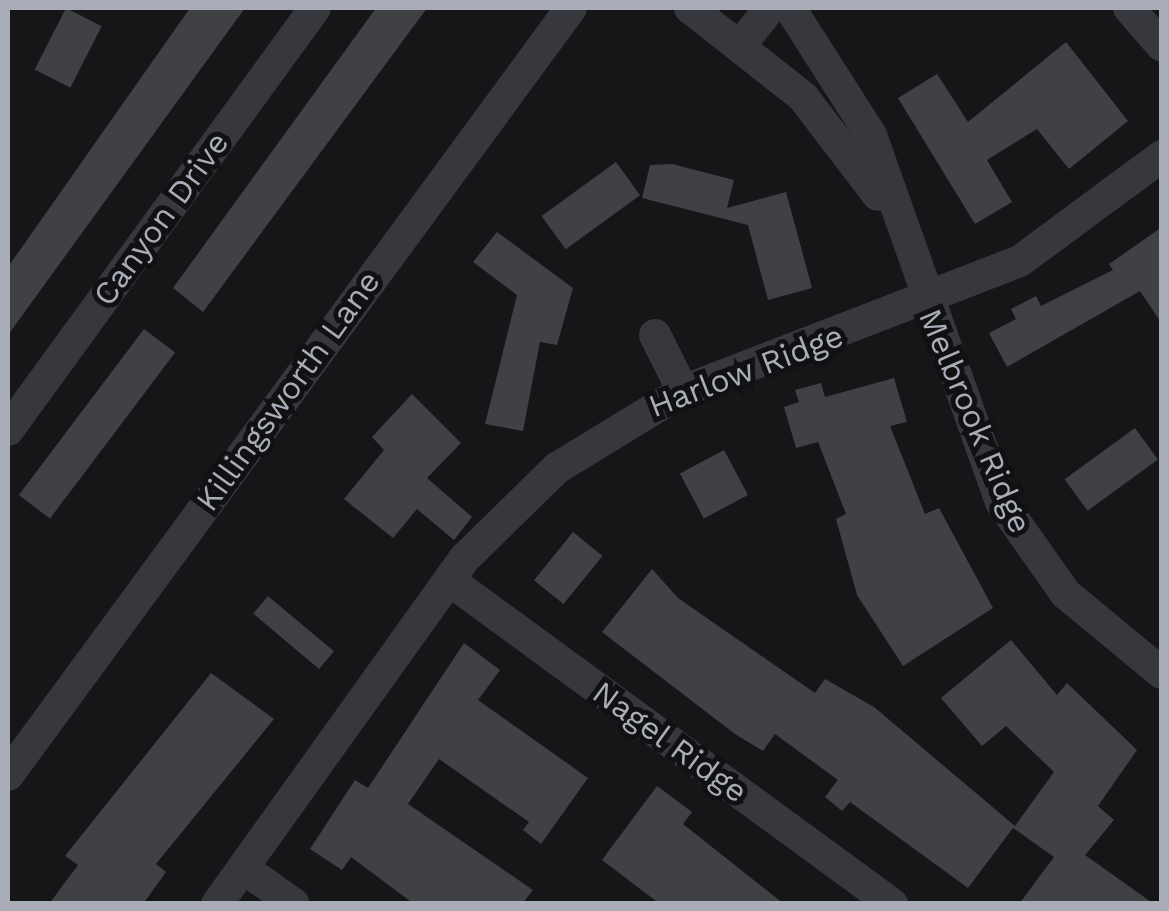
<!DOCTYPE html>
<style>
body{margin:0}
#map{position:relative;width:1169px;height:911px;overflow:hidden;background:#161618;font-family:"Work Sans",sans-serif}
div>[style]{position:absolute}
.building>*{inset:0;background:#404145;transform-origin:0 0}
.minor>*{height:32px;margin:-16px;padding:0 16px;transform-origin:16px;border-radius:16px;background:#37383d}
span{translate:-50% -50%;white-space:nowrap;text-align:center;line-height:1.15;-webkit-text-stroke:10px #111113;paint-order:stroke}
.street-label{font-size:32px;color:#a8adb8}
.frame{position:absolute;inset:0;border:10px solid #a8adb8;pointer-events:none}
</style>
<div id="map">
<div class="building">
<i style="left:66px;top:8px;width:40px;height:69px;rotate:27deg"></i>
<i style="clip-path:polygon(190px 8px,245px 8px,8px 335px,8px 267px)"></i>
<i style="clip-path:polygon(376px 8px,427px 8px,203px 312px,173px 288px)"></i>
<i style="clip-path:polygon(1066px 42px,1128px 121px,1069px 169px,1037px 129px,987px 160px,1012px 202px,975px 224px,898px 98px,937px 74px,968px 122px)"></i>
<i style="left:616px;top:162px;width:41px;height:92px;rotate:54deg"></i>
<i style="clip-path:polygon(672px 164px,734px 180px,727px 208px,786px 192px,812px 288px,768px 300px,748px 225px,642px 198px,650px 165px)"></i>
<i style="clip-path:polygon(1162px 227px,1162px 324px,1140px 291px,1007px 367px,989px 333px,1016px 319px,1011px 309px,1036px 296px,1041px 306px,1113px 270px,1109px 264px)"></i>
<i style="clip-path:polygon(497px 232px,573px 288px,557px 345px,540px 342px,523px 431px,485px 424px,517px 295px,473px 262px)"></i>
<i style="left:144px;top:329px;width:39px;height:208px;rotate:37deg"></i>
<i style="clip-path:polygon(894px 378px,907px 422px,890px 426px,925px 514px,939px 508px,993px 608px,903px 666px,857px 595px,836px 519px,846px 514px,818px 442px,796px 448px,784px 407px,799px 402px,795px 390px,821px 383px,825px 397px)"></i>
<i style="clip-path:polygon(412px 394px,461px 443px,427px 478px,472px 517px,454px 540px,417px 509px,393px 538px,344px 499px,384px 450px,372px 437px)"></i>
<i style="left:1135px;top:428px;width:39px;height:87px;rotate:54deg"></i>
<i style="left:724px;top:450px;width:51px;height:50px;rotate:62deg"></i>
<i style="left:573px;top:532px;width:38px;height:62px;rotate:39deg"></i>
<i style="clip-path:polygon(652px 569px,678px 598px,815px 693px,825px 679px,874px 707px,1015px 826px,1054px 772px,1006px 726px,982px 746px,941px 698px,1011px 640px,1057px 695px,1067px 683px,1137px 750px,1098px 806px,1114px 820px,1085px 855px,1154px 904px,1019px 904px,1054px 857px,1013px 828px,968px 888px,850px 802px,842px 811px,825px 797px,838px 780px,775px 734px,763px 751px,735px 734px,602px 632px)"></i>
<i style="left:268px;top:596px;width:86px;height:23px;rotate:40deg"></i>
<i style="clip-path:polygon(464px 643px,500px 670px,478px 700px,588px 778px,541px 844px,523px 830px,529px 822px,439px 759px,408px 804px,533px 890px,522px 904px,414px 904px,351px 857px,342px 870px,310px 849px,355px 780px,368px 788px)"></i>
<i style="clip-path:polygon(211px 673px,274px 719px,156px 864px,166px 872px,143px 904px,49px 904px,78px 865px,65px 856px)"></i>
<i style="clip-path:polygon(657px 786px,692px 812px,683px 824px,784px 904px,660px 904px,602px 860px)"></i>
</div>
<div class="minor">
<i style="left:690px;top:8px;width:144px;rotate:38.2deg"></i>
<i style="left:803px;top:97px;width:123px;rotate:52.6deg"></i>
<i style="left:790px;top:8px;width:151px;rotate:57.5deg"></i>
<i style="left:871px;top:135px;width:389px;rotate:70.5deg"></i>
<i style="left:1001px;top:502px;width:113px;rotate:54.8deg"></i>
<i style="left:1066px;top:594px;width:124px;rotate:39.5deg"></i>
<i style="left:1129px;top:8px;width:50px;rotate:49deg"></i>
<i style="left:741px;top:44px;width:46px;rotate:-51.1deg"></i>
<i style="left:655px;top:335px;width:63px;rotate:63.4deg"></i>
<i style="left:8px;top:430px;width:522px;rotate:-53.96deg"></i>
<i style="left:449px;top:580px;width:549px;rotate:36.18deg"></i>
<i style="left:8px;top:775px;width:951px;rotate:-53.72deg"></i>
<i style="left:243px;top:868px;width:62px;rotate:35.2deg"></i>
<i style="left:217px;top:904px;width:426px;rotate:-54.4deg"></i>
<i style="left:465px;top:558px;width:129px;rotate:-44.4deg"></i>
<i style="left:557px;top:468px;width:148px;rotate:-31.4deg"></i>
<i style="left:683px;top:391px;width:361px;rotate:-21.1deg"></i>
<i style="left:1020px;top:261px;width:177px;rotate:-36.5deg"></i>
</div>
<div class="street-label">
<span style="left:161px;top:219px;rotate:-54deg">Canyon Drive</span>
<span style="left:746px;top:371px;rotate:-21deg">Harlow Ridge</span>
<span style="left:288px;top:391px;rotate:-54deg">Killingsworth Lane</span>
<span style="left:975px;top:421px;rotate:67deg">Melbrook Ridge</span>
<span style="left:670px;top:742px;rotate:36deg">Nagel Ridge</span>
</div>
<div class="frame"></div>
</div>
